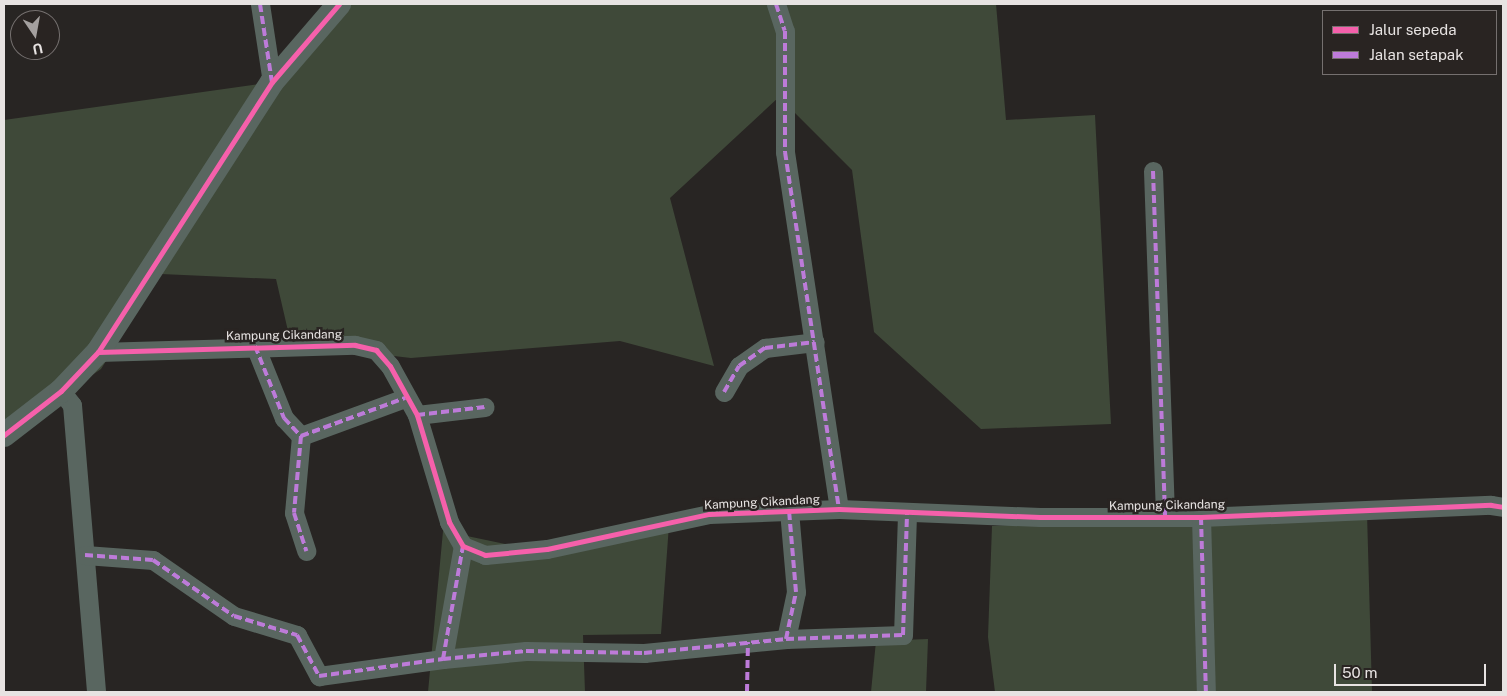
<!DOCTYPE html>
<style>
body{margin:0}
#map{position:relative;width:1507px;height:696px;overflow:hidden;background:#282523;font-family:"Public Sans",sans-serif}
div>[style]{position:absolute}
.green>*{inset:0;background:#3f4939}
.minor>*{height:19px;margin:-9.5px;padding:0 9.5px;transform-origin:9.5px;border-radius:9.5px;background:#596660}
.tertiary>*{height:24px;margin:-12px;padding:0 12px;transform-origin:12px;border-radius:12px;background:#596660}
.quiet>*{height:4px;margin-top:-2px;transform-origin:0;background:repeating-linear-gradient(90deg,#bd7bd9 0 8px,transparent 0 12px)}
.cycleway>*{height:5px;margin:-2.5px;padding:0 2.5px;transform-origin:2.5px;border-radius:2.5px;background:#f560ab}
span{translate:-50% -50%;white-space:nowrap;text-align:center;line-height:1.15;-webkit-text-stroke:5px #292422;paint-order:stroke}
.street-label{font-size:12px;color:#e7e3e2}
.frame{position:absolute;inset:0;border:5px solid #e7e3e2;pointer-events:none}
.legend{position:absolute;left:1322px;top:10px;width:175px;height:65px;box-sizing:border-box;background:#292422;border:1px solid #75706f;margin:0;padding:6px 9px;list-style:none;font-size:15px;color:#e7e3e2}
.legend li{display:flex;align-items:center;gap:10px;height:25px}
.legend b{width:25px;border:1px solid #75706f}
.north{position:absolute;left:10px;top:10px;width:50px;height:50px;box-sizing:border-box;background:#292422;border:1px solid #75706f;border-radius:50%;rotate:168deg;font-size:14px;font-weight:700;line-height:20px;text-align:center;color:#e7e3e2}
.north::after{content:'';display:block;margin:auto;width:18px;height:22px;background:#a4a09f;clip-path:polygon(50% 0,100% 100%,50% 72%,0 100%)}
.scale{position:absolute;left:1334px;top:664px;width:152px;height:22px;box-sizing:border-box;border:2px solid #e7e3e2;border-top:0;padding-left:6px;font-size:15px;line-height:18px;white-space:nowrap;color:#e7e3e2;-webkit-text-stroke:4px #292422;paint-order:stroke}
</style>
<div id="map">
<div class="green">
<i style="clip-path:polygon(347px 4px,996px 4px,1006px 120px,1095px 115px,1111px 424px,981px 429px,874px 332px,852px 170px,779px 97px,670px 198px,714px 366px,620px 341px,411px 358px,291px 344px,276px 279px,161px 274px,101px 369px,4px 436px,4px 120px,281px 81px)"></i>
<i style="clip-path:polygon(1367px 513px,1372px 692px,995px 692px,988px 637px,992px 526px)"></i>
<i style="clip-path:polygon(669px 525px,661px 634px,583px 635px,585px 692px,428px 692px,443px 531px,557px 555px)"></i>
<i style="clip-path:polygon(928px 639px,926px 692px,871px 692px,876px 641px)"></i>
</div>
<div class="minor">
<i style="left:260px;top:4px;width:79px;rotate:81.3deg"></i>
<i style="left:776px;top:4px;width:28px;rotate:72deg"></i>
<i style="left:785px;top:31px;width:121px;rotate:90deg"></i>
<i style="left:785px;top:152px;width:361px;rotate:81.4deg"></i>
<i style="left:1153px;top:171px;width:345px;rotate:88deg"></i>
<i style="left:255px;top:346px;width:78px;rotate:68.1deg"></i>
<i style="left:284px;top:418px;width:25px;rotate:47deg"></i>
<i style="left:301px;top:436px;width:77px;rotate:95.2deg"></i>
<i style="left:294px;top:513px;width:40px;rotate:72deg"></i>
<i style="left:98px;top:352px;width:257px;rotate:-1.6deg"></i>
<i style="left:355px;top:345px;width:22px;rotate:13deg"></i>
<i style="left:376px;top:350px;width:21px;rotate:49deg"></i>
<i style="left:390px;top:366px;width:56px;rotate:61.1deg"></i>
<i style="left:417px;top:415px;width:112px;rotate:73.3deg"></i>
<i style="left:449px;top:522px;width:28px;rotate:60deg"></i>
<i style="left:463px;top:546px;width:24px;rotate:22deg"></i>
<i style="left:485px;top:555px;width:62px;rotate:-5.5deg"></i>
<i style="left:547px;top:549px;width:166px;rotate:-12.2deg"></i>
<i style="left:709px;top:514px;width:130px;rotate:-2.2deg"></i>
<i style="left:839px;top:509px;width:201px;rotate:2.3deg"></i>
<i style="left:1040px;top:517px;width:161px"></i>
<i style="left:1201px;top:517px;width:290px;rotate:-2.4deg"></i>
<i style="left:1491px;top:505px;width:12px;rotate:9deg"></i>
<i style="left:61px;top:391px;width:18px;rotate:52deg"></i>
<i style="left:72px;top:405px;width:288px;rotate:85.2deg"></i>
<i style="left:724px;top:392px;width:30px;rotate:-60deg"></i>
<i style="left:739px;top:366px;width:32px;rotate:-35deg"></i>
<i style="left:765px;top:348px;width:50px;rotate:-6.8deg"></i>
<i style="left:417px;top:415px;width:68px;rotate:-6.7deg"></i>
<i style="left:301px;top:436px;width:111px;rotate:-20.1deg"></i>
<i style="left:1201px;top:517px;width:175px;rotate:88.4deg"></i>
<i style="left:85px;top:555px;width:68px;rotate:4.2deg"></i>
<i style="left:153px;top:560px;width:98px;rotate:34.7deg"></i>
<i style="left:234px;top:616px;width:66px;rotate:16.8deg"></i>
<i style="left:297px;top:635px;width:47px;rotate:61.8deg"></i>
<i style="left:319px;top:676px;width:125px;rotate:-7.8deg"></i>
<i style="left:443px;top:659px;width:115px;rotate:-80deg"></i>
<i style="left:786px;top:639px;width:48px;rotate:-78deg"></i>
<i style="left:796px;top:592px;width:81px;rotate:-94.9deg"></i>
<i style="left:443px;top:659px;width:83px;rotate:-5.5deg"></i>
<i style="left:526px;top:651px;width:118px;rotate:1deg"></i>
<i style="left:644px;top:653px;width:143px;rotate:-5.6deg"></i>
<i style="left:786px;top:639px;width:117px;rotate:-2deg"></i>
<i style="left:903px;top:635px;width:122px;rotate:-88.1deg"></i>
</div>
<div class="tertiary">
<i style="left:4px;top:435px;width:72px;rotate:-37.7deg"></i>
<i style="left:61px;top:391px;width:54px;rotate:-46.5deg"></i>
<i style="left:98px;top:352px;width:321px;rotate:-57.2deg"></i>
<i style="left:272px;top:82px;width:103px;rotate:-49.3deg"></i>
</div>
<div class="quiet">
<i style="left:260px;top:4px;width:79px;rotate:81.3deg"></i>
<i style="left:776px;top:4px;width:28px;rotate:72deg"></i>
<i style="left:785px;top:31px;width:121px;rotate:90deg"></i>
<i style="left:785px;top:152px;width:361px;rotate:81.4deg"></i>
<i style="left:1153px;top:171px;width:345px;rotate:88deg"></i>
<i style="left:255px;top:346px;width:78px;rotate:68.1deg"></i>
<i style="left:284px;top:418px;width:25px;rotate:47deg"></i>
<i style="left:301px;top:436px;width:77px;rotate:95.2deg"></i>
<i style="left:294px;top:513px;width:40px;rotate:72deg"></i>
<i style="left:724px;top:392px;width:30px;rotate:-60deg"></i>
<i style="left:739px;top:366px;width:32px;rotate:-35deg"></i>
<i style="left:765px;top:348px;width:50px;rotate:-6.8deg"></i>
<i style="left:417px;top:415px;width:68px;rotate:-6.7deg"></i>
<i style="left:301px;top:436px;width:111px;rotate:-20.1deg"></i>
<i style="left:1201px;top:517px;width:175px;rotate:88.4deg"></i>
<i style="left:85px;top:555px;width:68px;rotate:4.2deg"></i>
<i style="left:153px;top:560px;width:98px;rotate:34.7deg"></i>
<i style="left:234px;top:616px;width:66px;rotate:16.8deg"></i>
<i style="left:297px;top:635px;width:47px;rotate:61.8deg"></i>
<i style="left:319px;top:676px;width:125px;rotate:-7.8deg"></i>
<i style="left:443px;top:659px;width:115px;rotate:-80deg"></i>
<i style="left:786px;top:639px;width:48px;rotate:-78deg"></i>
<i style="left:796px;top:592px;width:81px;rotate:-94.9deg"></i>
<i style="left:443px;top:659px;width:83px;rotate:-5.5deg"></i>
<i style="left:526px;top:651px;width:118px;rotate:1deg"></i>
<i style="left:644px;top:653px;width:143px;rotate:-5.6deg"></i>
<i style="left:786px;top:639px;width:117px;rotate:-2deg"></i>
<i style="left:903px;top:635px;width:122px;rotate:-88.1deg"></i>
<i style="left:747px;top:692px;width:50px;rotate:-88.9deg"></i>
</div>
<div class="cycleway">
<i style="left:98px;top:352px;width:257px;rotate:-1.6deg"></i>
<i style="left:355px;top:345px;width:22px;rotate:13deg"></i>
<i style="left:376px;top:350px;width:21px;rotate:49deg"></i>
<i style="left:390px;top:366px;width:56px;rotate:61.1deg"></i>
<i style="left:417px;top:415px;width:112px;rotate:73.3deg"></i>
<i style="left:449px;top:522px;width:28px;rotate:60deg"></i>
<i style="left:463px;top:546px;width:24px;rotate:22deg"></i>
<i style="left:485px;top:555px;width:62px;rotate:-5.5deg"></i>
<i style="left:547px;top:549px;width:166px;rotate:-12.2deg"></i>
<i style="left:709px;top:514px;width:130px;rotate:-2.2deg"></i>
<i style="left:839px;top:509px;width:201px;rotate:2.3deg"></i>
<i style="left:1040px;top:517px;width:161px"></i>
<i style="left:1201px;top:517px;width:290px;rotate:-2.4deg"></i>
<i style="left:1491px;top:505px;width:12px;rotate:9deg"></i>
<i style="left:4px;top:435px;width:72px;rotate:-37.7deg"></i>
<i style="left:61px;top:391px;width:54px;rotate:-46.5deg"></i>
<i style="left:98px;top:352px;width:321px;rotate:-57.2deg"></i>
<i style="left:272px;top:82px;width:103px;rotate:-49.3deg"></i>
</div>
<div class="street-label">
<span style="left:284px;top:336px;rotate:-1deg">Kampung Cikandang</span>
<span style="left:762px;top:503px;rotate:-3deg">Kampung Cikandang</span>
<span style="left:1167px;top:506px;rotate:-1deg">Kampung Cikandang</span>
</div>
<div class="frame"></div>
<ul class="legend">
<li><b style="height:6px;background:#f560ab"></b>Jalur sepeda</li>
<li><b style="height:6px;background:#bd7bd9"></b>Jalan setapak</li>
</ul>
<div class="north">U</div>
<div class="scale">50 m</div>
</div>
